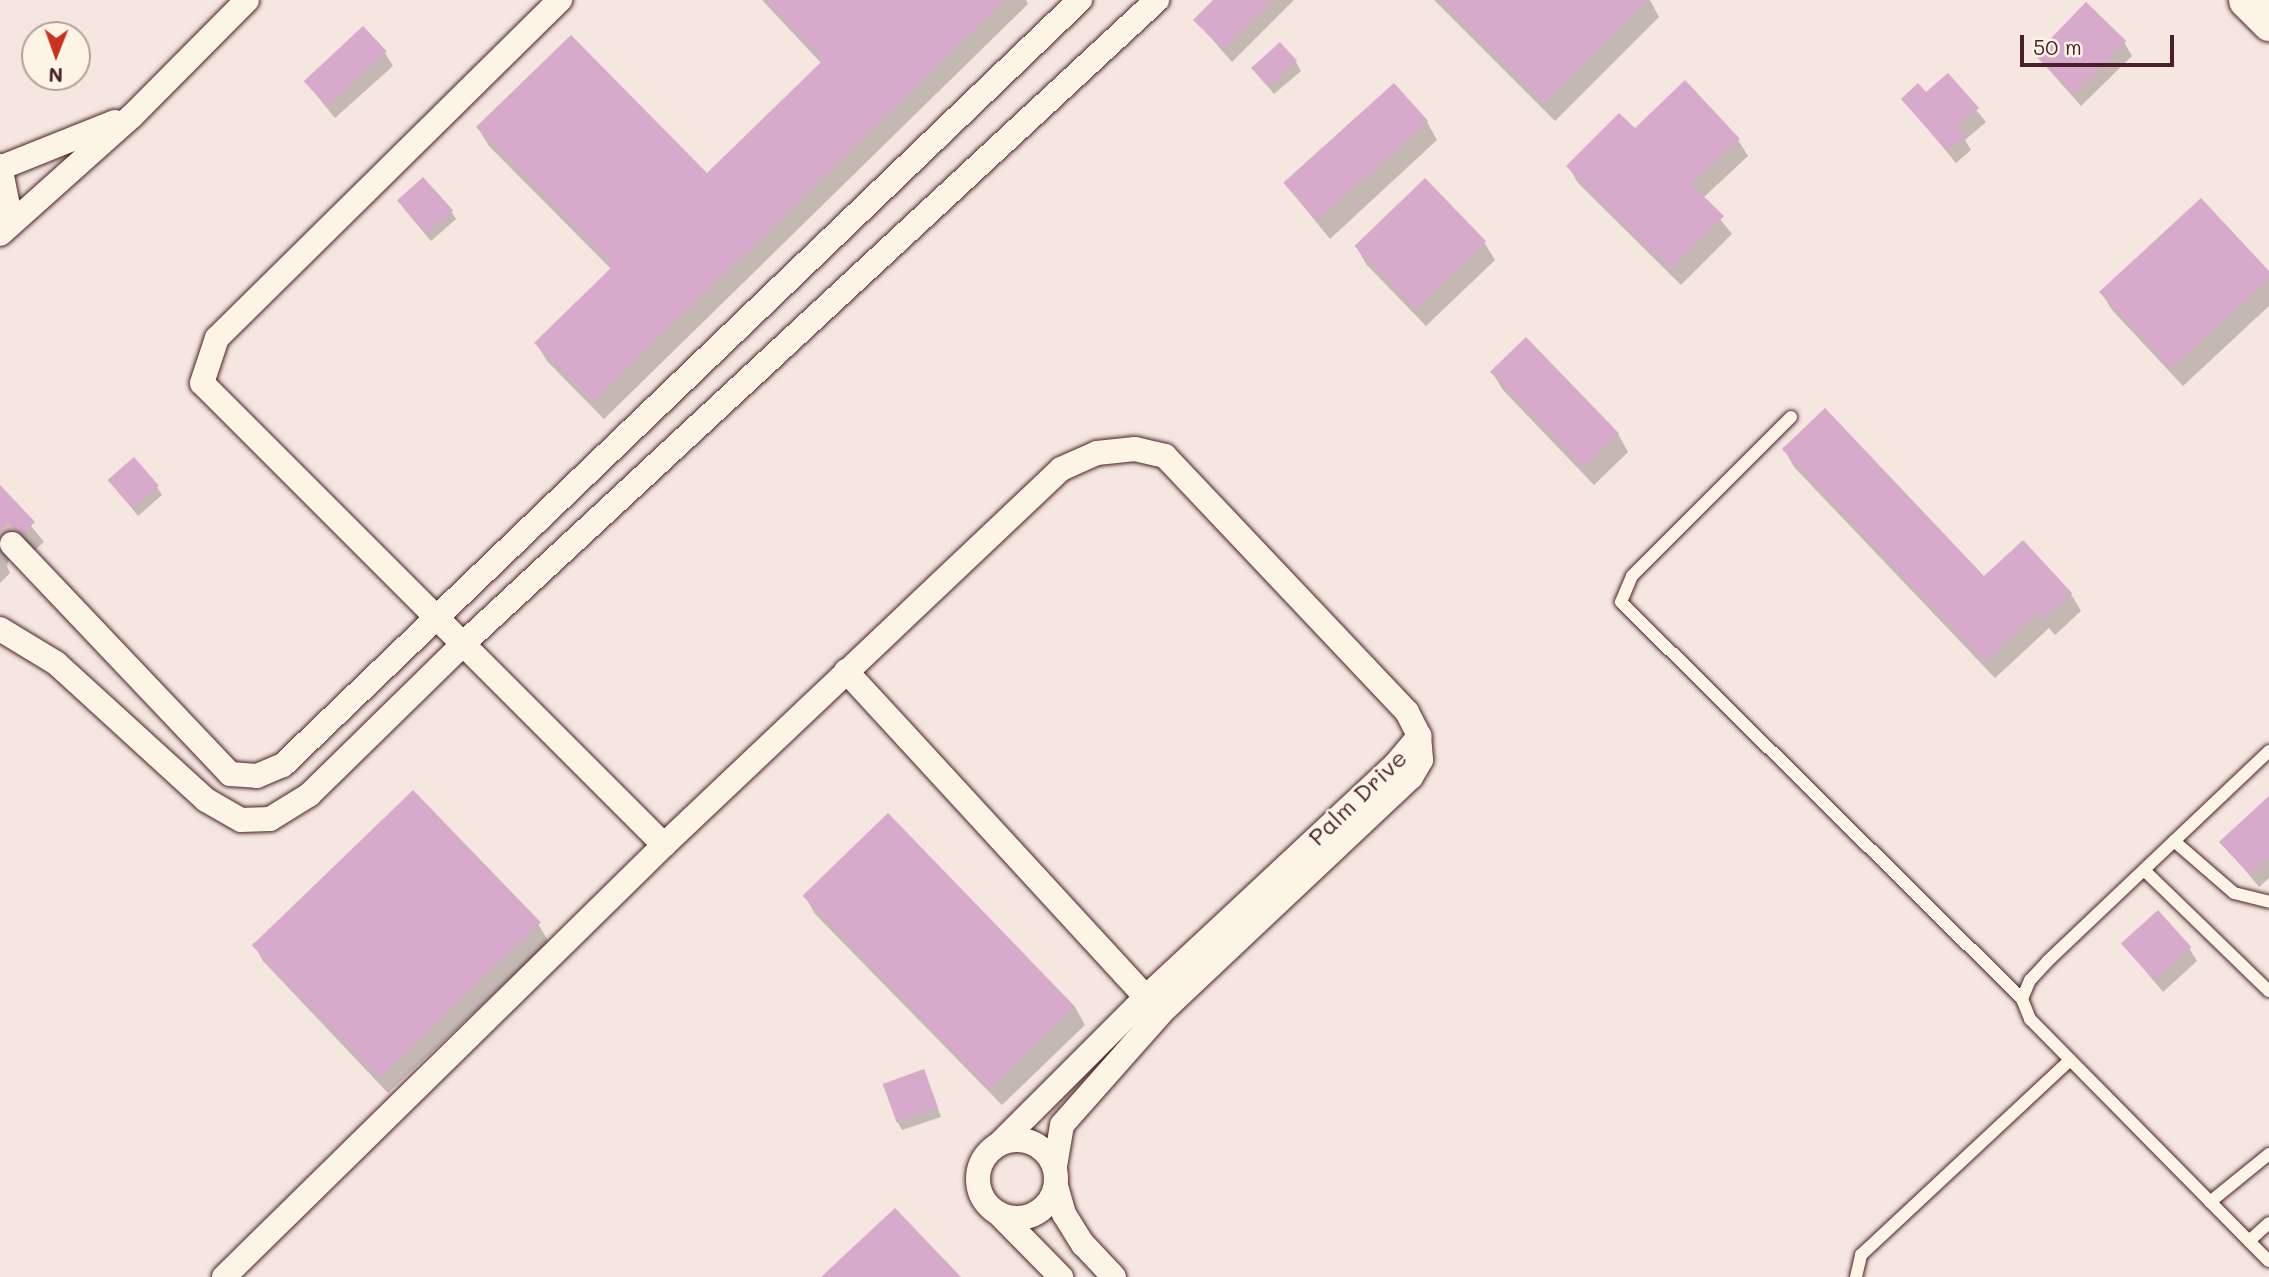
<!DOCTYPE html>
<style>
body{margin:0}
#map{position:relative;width:2269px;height:1277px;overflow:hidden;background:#f5e6e0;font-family:Mali,sans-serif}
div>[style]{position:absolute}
.shadow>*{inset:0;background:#0003}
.building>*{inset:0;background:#d7a9ca;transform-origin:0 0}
.street-tunnel>*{height:24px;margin-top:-12px;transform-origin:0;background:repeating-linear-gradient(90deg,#d3bebc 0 24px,transparent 0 36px)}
.roads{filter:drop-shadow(0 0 2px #4a1f2b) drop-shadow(0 0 2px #4a1f2b)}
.lane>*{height:12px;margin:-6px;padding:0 6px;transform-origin:6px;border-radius:6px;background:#fcf5e5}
.street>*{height:24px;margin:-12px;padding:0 12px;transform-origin:12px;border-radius:12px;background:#fcf5e5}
.street>.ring{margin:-12px;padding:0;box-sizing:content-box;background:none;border:24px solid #fcf5e5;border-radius:50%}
.secondary>*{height:35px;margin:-17.5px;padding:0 17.5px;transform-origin:17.5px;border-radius:17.5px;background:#fcf5e5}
span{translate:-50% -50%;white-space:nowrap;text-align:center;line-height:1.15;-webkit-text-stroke:5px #fcf5e5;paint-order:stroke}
.street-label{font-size:24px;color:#4a1f2b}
.north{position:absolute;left:21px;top:21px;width:70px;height:70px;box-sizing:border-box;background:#fcf5e5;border:2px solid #b59f9b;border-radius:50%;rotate:181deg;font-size:19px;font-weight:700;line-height:28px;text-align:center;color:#4a1f2b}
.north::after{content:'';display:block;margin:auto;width:24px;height:32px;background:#c8321e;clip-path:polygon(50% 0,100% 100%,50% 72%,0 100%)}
.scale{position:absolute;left:2020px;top:35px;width:154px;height:32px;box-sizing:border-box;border:4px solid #4a1f2b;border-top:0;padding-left:9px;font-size:21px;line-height:24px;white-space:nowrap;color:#4a1f2b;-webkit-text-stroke:5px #fcf5e5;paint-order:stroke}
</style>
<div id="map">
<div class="shadow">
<i style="clip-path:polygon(762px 0,1026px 0,1028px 4px,604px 419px,547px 361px,536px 343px,612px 270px,489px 146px,478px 128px,707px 176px,822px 64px)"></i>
<i style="clip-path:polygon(1216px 0,1294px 0,1232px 62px,1195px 20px)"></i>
<i style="clip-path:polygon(1434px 0,1650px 0,1659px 17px,1555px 121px)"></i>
<i style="clip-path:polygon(2124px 42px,2132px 56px,2081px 106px,2035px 54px)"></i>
<i style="clip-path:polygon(385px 53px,393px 66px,335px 118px,305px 81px)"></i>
<i style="clip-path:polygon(1296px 62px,1301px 71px,1274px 94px,1253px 68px)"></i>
<i style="clip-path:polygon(1948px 75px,1986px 122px,1965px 140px,1971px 150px,1956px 163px,1903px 99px,1926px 95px)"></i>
<i style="clip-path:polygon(1427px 122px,1437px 140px,1330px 239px,1286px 185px)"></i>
<i style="clip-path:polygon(1635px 130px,1738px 140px,1748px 156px,1703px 198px,1732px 234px,1681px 285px,1578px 183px,1568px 166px)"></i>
<i style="clip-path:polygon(404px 209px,451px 211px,456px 219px,431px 241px)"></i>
<i style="clip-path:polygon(1484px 242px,1495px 260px,1426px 326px,1366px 264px,1356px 246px)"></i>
<i style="clip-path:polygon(2269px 274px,2269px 306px,2183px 386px,2112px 310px,2101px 292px)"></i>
<i style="clip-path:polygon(1492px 372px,1618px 434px,1628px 452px,1594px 485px,1503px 390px)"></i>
<i style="clip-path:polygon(1784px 449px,1984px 578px,2071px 594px,2081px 611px,2055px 635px,2049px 628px,1995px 678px,1794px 467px)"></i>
<i style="clip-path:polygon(109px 479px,157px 487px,162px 495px,138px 516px)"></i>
<i style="clip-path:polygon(0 488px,44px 542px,34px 551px,11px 552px,7px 566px,10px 573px,0 583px)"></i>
<i style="clip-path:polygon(2269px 798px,2269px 878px,2259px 887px,2222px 842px)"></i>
<i style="clip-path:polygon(805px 896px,1075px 1007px,1085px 1025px,1002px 1105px,815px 914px)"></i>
<i style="clip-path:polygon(538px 924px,549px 942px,388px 1093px,263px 961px,253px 943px)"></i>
<i style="clip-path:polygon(2123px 944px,2189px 948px,2197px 961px,2163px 992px)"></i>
<i style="clip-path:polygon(924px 1071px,941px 1117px,902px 1130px,897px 1121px)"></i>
</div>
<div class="building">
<i style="clip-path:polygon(764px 0,1004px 0,593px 402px,534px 343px,613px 266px,476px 127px,571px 35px,707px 173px,823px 60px)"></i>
<i style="clip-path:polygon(1213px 0,1273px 0,1223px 49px,1193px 20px)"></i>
<i style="clip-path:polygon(1440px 0,1648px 0,1544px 103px)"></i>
<i style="left:2086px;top:2px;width:56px;height:74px;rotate:44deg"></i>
<i style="left:363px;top:26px;width:35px;height:81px;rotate:47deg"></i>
<i style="left:1280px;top:42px;width:25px;height:39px;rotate:48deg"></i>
<i style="clip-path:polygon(1948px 73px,1979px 108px,1957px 127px,1965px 136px,1947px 151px,1901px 99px,1918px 83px,1926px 92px)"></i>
<i style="clip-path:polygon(1685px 80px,1740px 139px,1691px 184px,1724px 216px,1671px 269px,1566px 166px,1619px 113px,1635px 128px)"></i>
<i style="left:1394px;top:83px;width:51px;height:149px;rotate:48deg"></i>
<i style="left:423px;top:177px;width:45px;height:35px;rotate:48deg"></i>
<i style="left:1425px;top:178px;width:88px;height:98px;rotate:46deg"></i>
<i style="clip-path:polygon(2201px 198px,2269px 271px,2269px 279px,2171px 369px,2099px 292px)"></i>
<i style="left:1526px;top:337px;width:134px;height:50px;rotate:46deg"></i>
<i style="clip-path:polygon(1825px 408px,1984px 576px,2023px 540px,2072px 593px,2044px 619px,2038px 612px,1984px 662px,1782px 449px)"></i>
<i style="left:134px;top:457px;width:38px;height:35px;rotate:49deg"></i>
<i style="clip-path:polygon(0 485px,35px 522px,23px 534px,9px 529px,0 536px)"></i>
<i style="left:413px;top:790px;width:184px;height:224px;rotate:46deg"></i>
<i style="clip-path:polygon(2269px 796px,2269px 857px,2250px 875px,2219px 842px)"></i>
<i style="left:888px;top:813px;width:269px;height:119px;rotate:46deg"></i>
<i style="left:2158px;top:910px;width:50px;height:50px;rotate:48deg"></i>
<i style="left:924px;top:1069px;width:41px;height:44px;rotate:70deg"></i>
<i style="clip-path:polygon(895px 1208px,961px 1277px,821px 1277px)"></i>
</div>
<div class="street-tunnel">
<i style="left:0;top:531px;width:18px;rotate:47deg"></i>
</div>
<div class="roads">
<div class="lane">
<i style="left:1791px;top:417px;width:225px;rotate:135deg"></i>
<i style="left:1632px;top:576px;width:28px;rotate:113deg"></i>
<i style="left:1621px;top:602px;width:564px;rotate:44.71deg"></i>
<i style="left:2269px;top:751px;width:306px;rotate:136.5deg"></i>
<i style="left:2047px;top:962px;width:25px;rotate:133deg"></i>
<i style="left:2030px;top:980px;width:21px;rotate:113deg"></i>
<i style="left:2022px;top:999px;width:22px;rotate:68deg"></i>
<i style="left:2030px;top:1019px;width:340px;rotate:45.4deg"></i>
<i style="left:2174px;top:841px;width:79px;rotate:40.9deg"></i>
<i style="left:2234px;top:893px;width:36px;rotate:14deg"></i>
<i style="left:2144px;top:870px;width:174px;rotate:44.1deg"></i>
<i style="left:2210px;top:1202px;width:76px;rotate:-39.1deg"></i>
<i style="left:2249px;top:1241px;width:27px;rotate:-42deg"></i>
<i style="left:1856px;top:1277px;width:23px;rotate:-77deg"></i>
<i style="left:1861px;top:1255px;width:286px;rotate:-43deg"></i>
</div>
<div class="street">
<i style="left:0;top:166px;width:41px;rotate:78.7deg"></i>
<i style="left:8px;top:206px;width:14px;rotate:124deg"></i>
<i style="left:0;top:168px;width:124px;rotate:-21.8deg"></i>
<i style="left:0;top:234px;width:177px;rotate:-41.8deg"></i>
<i style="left:132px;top:116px;width:163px;rotate:-45.2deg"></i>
<i style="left:12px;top:544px;width:317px;rotate:46.5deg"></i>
<i style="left:230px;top:774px;width:27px;rotate:4deg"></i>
<i style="left:257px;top:776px;width:28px;rotate:-23deg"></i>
<i style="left:283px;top:765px;width:1105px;rotate:-43.83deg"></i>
<i style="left:0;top:629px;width:66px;rotate:31.3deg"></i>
<i style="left:56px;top:663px;width:203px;rotate:42.4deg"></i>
<i style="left:206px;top:800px;width:40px;rotate:29.7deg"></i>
<i style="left:241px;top:820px;width:29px;rotate:-2deg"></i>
<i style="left:270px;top:819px;width:46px;rotate:-31.6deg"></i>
<i style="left:309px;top:795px;width:216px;rotate:-44.4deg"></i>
<i style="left:463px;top:644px;width:947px;rotate:-42.86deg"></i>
<i style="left:846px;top:671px;width:458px;rotate:47.4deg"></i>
<i style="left:664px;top:845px;width:547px;rotate:-43.44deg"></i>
<i style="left:1061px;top:469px;width:39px;rotate:-24deg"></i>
<i style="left:1097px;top:453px;width:38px;rotate:-6deg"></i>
<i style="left:1135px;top:449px;width:31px;rotate:13deg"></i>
<i style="left:1165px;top:456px;width:352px;rotate:46.6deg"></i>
<i style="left:1407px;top:712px;width:27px;rotate:63deg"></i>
<i style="left:1419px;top:736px;width:24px;rotate:85deg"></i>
<i style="left:1421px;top:760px;width:20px;rotate:120deg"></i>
<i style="left:1411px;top:777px;width:344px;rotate:136.7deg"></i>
<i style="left:1161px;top:1013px;width:149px;rotate:131.5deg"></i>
<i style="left:1062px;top:1125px;width:42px;rotate:99.7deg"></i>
<i class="ring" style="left:978px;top:1140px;width:54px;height:54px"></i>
<i style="left:999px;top:1144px;width:208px;rotate:-45deg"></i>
<i style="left:1146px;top:997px;width:340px;rotate:-43deg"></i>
<i style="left:1395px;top:765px;width:38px;rotate:-50deg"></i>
<i style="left:1056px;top:1186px;width:29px;rotate:74deg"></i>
<i style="left:1064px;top:1214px;width:36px;rotate:58deg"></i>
<i style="left:1083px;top:1244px;width:45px;rotate:46.8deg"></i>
<i style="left:1001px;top:1216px;width:86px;rotate:45.5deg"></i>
<i style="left:224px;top:1277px;width:617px;rotate:-44.47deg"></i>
<i style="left:664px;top:845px;width:653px;rotate:-135deg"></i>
<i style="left:202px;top:383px;width:47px;rotate:-71.6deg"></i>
<i style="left:217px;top:338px;width:482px;rotate:-44.6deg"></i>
</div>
<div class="secondary">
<i style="left:2246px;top:0;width:33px;rotate:45deg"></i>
</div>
</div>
<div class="street-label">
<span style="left:1357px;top:797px;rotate:-44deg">Palm Drive</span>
</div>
<div class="north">N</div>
<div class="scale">50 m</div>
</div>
